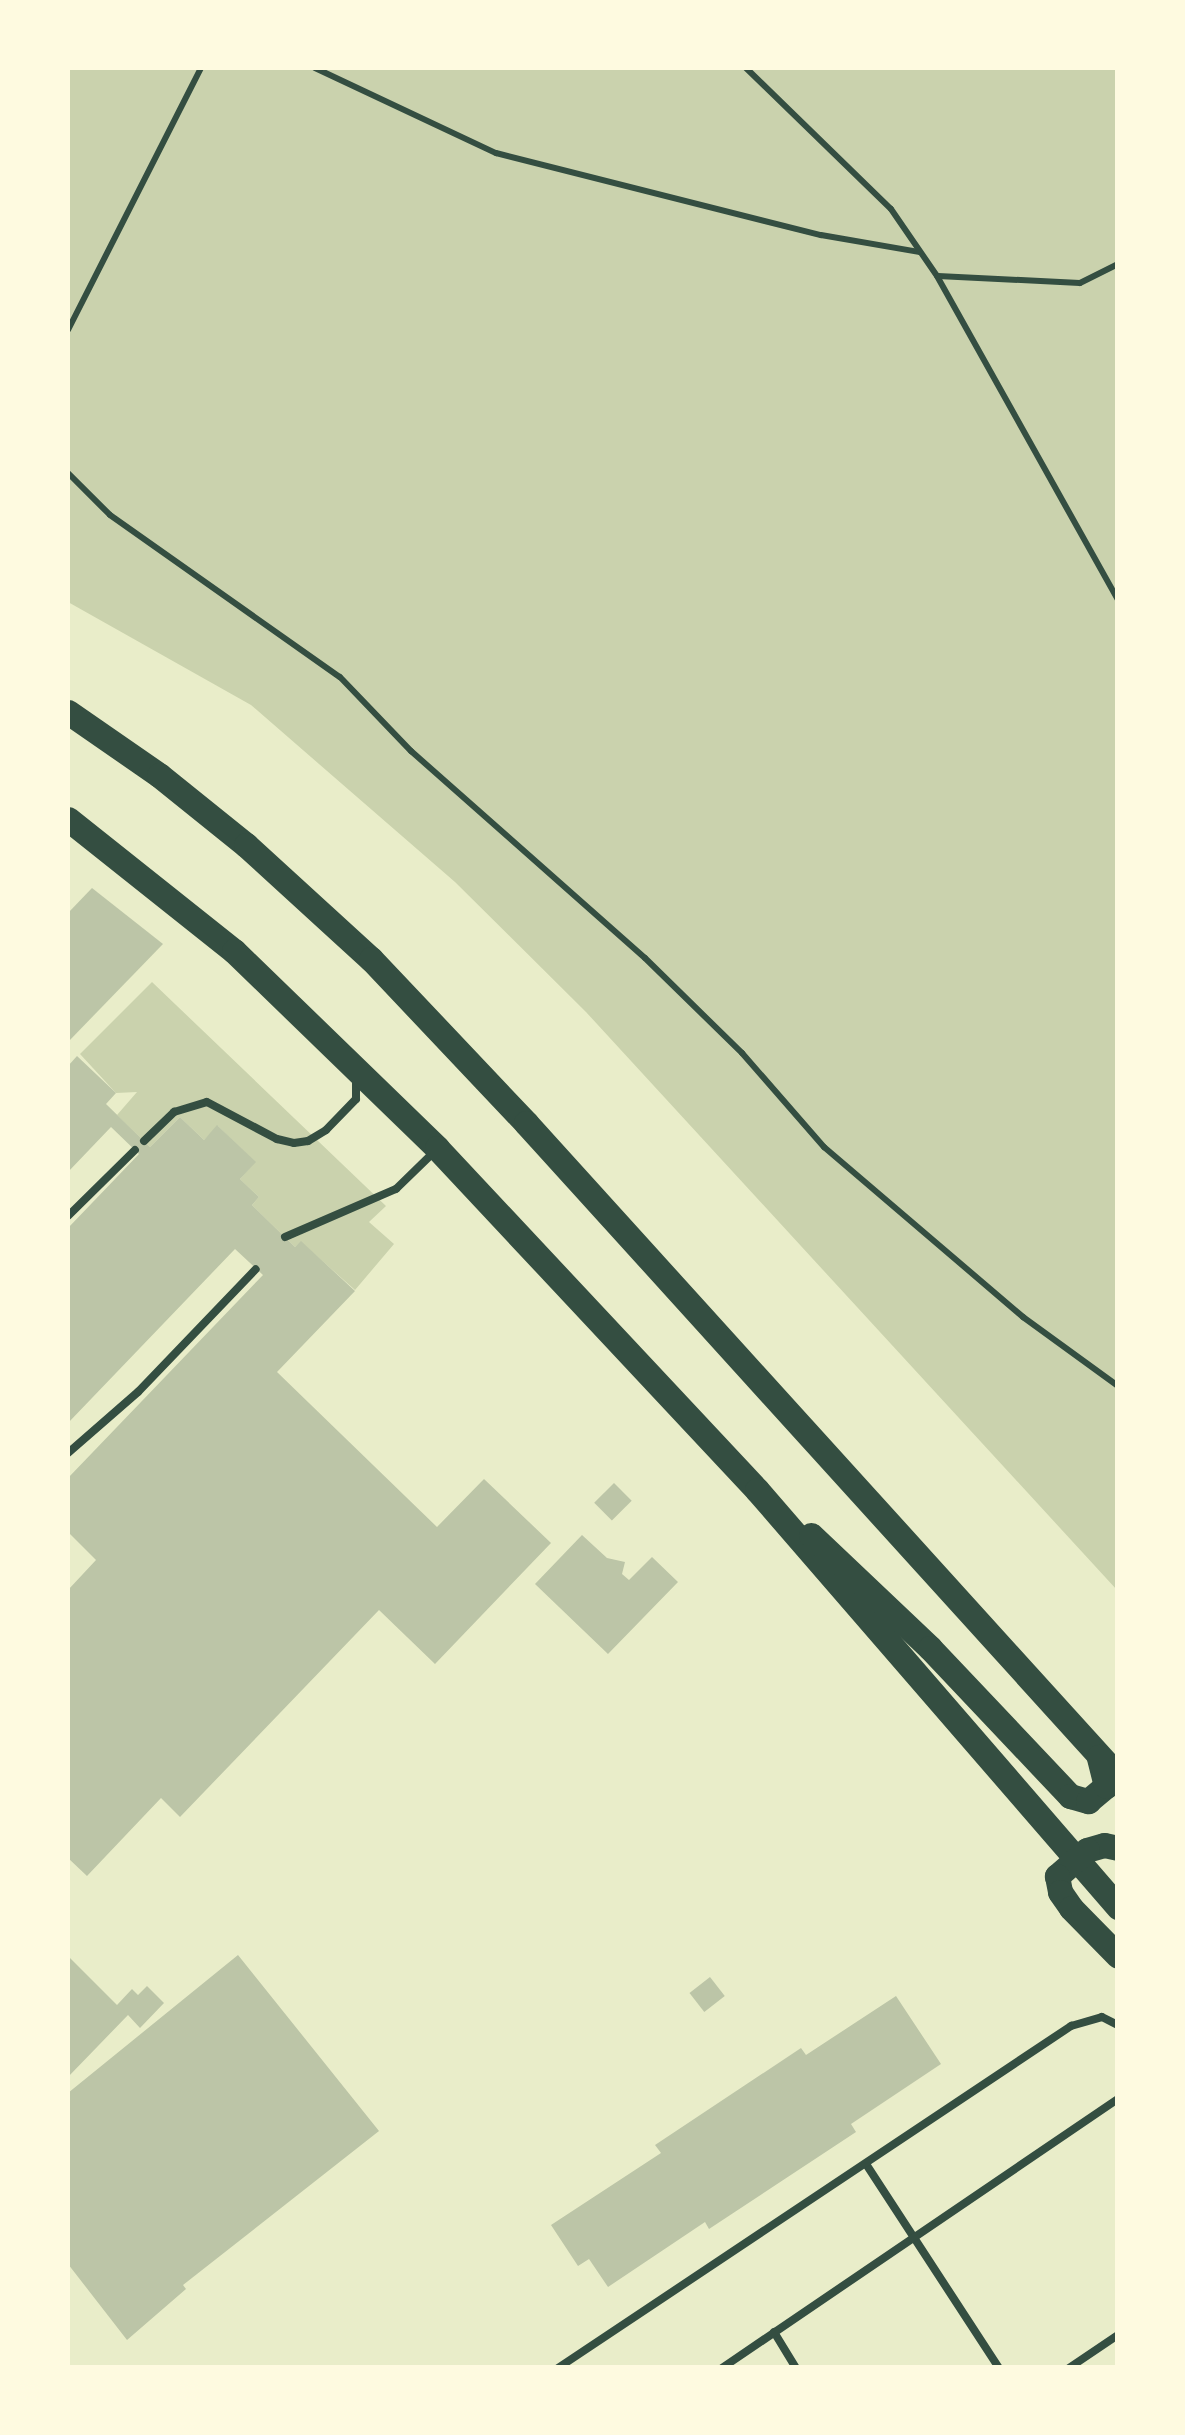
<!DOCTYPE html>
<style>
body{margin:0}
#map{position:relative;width:1185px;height:2435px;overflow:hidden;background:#e9edc9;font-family:"Public Sans",sans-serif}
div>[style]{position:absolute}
.green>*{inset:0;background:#cad2ad}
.building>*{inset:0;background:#bcc5a7;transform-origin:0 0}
.path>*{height:6px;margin:-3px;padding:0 3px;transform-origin:3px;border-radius:3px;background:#344e41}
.service>*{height:8px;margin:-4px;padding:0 4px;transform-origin:4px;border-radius:4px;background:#344e41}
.primary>*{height:25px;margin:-12.5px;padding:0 12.5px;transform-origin:12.5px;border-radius:12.5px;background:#344e41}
span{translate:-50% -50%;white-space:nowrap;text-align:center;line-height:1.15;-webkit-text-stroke:8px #fefae0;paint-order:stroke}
.frame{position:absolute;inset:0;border:70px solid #fefae0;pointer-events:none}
</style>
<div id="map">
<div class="green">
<i style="clip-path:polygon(68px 68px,1117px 68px,1117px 1590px,586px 1012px,455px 882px,251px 705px,68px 602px)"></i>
<i style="clip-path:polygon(152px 982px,386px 1206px,369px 1222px,394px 1244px,355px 1290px,301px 1242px,295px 1247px,252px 1205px,259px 1197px,240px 1179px,255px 1162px,218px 1126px,204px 1140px,180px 1117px,150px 1147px,117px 1115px,137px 1092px,116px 1093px,80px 1054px)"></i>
</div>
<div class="building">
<i style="clip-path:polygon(92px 888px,163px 944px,68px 1042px,68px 913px)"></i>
<i style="clip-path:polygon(77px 1056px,116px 1093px,106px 1104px,150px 1147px,180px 1117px,204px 1140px,217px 1125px,256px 1162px,240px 1179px,259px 1197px,252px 1205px,295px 1247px,301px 1241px,355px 1291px,277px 1372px,437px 1527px,484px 1479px,551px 1543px,435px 1664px,379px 1610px,180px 1817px,161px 1798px,87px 1876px,68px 1858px,68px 1590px,96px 1560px,68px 1532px,68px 1478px,263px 1275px,235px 1249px,68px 1423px,68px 1228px,139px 1154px,111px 1127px,68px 1172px,68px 1066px)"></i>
<i style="left:614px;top:1483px;width:25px;height:28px;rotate:45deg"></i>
<i style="clip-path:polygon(582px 1535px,607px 1558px,625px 1562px,622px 1574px,629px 1580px,652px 1557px,678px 1582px,608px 1654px,535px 1584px)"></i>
<i style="clip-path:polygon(238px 1955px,379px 2131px,183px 2285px,186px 2289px,127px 2340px,68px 2264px,68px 2093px)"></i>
<i style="clip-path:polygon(68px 1956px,117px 2005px,132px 1989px,138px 1995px,147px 1986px,164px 2003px,140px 2028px,128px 2015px,68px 2077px)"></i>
<i style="left:710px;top:1977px;width:24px;height:26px;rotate:52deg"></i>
<i style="clip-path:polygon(896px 1996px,941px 2064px,851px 2124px,856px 2132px,709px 2229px,705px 2222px,608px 2287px,589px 2259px,578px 2266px,551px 2225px,661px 2153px,655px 2145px,801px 2048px,806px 2055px)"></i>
</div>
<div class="path">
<i style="left:315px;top:68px;width:200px;rotate:25.2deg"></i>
<i style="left:496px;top:153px;width:335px;rotate:14.2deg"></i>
<i style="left:821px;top:235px;width:99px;rotate:9.8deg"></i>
<i style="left:746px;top:68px;width:202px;rotate:44.2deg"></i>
<i style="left:891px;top:209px;width:81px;rotate:55.5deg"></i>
<i style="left:937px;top:276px;width:371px;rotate:60.8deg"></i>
<i style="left:938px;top:276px;width:142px;rotate:2.8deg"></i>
<i style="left:1080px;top:283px;width:42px;rotate:-26.6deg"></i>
<i style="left:68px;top:330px;width:294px;rotate:-63.1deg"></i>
<i style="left:68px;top:473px;width:59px;rotate:45deg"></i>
<i style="left:110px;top:515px;width:281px;rotate:35.2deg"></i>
<i style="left:340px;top:677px;width:103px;rotate:46.2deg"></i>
<i style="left:411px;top:751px;width:312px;rotate:41.5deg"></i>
<i style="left:645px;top:958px;width:136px;rotate:44.4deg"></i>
<i style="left:742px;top:1053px;width:125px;rotate:48.9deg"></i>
<i style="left:824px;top:1147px;width:262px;rotate:40.5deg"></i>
<i style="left:1023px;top:1317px;width:117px;rotate:36deg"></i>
</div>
<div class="service">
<i style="left:144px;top:1141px;width:42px;rotate:-44deg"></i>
<i style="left:174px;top:1112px;width:34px;rotate:-17deg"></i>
<i style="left:207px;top:1102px;width:79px;rotate:27.9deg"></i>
<i style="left:277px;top:1139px;width:17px;rotate:13deg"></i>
<i style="left:294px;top:1143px;width:14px;rotate:-8deg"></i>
<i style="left:308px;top:1141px;width:21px;rotate:-31deg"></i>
<i style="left:326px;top:1130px;width:43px;rotate:-45.9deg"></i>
<i style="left:356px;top:1099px;width:22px;rotate:-90deg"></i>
<i style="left:68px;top:1216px;width:94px;rotate:-44.6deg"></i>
<i style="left:285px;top:1237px;width:121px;rotate:-23.4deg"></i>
<i style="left:396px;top:1189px;width:54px;rotate:-44.3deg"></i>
<i style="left:68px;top:1453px;width:93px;rotate:-41.1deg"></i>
<i style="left:138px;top:1392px;width:170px;rotate:-46.2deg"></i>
<i style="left:866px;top:2164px;width:244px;rotate:56.9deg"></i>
<i style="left:774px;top:2332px;width:42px;rotate:58.6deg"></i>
<i style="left:558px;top:2368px;width:617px;rotate:-33.69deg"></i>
<i style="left:1071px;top:2026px;width:32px;rotate:-16deg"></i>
<i style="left:1102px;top:2017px;width:18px;rotate:27deg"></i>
<i style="left:722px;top:2368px;width:479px;rotate:-34.2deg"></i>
<i style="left:1069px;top:2368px;width:59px;rotate:-34deg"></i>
</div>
<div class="primary">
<i style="left:68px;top:712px;width:111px;rotate:34.7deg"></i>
<i style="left:159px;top:775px;width:112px;rotate:38.8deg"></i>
<i style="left:246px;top:845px;width:169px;rotate:42.4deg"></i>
<i style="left:371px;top:959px;width:226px;rotate:46.6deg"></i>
<i style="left:526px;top:1123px;width:881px;rotate:47.81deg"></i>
<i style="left:68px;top:819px;width:212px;rotate:38.5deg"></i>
<i style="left:234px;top:951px;width:283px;rotate:44.1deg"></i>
<i style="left:437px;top:1148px;width:468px;rotate:46.9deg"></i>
<i style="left:757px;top:1490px;width:552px;rotate:49.12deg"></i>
<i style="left:811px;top:1535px;width:164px;rotate:43.5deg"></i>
<i style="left:930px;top:1648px;width:204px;rotate:46.6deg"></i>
<i style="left:1070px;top:1796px;width:19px;rotate:16deg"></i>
<i style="left:1088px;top:1801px;width:23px;rotate:-40deg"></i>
<i style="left:1106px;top:1786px;width:30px;rotate:-104deg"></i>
<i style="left:1118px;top:1848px;width:14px;rotate:-168deg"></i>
<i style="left:1104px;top:1845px;width:18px;rotate:164deg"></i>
<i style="left:1087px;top:1850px;width:40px;rotate:139deg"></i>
<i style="left:1057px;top:1876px;width:16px;rotate:79deg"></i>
<i style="left:1060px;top:1892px;width:19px;rotate:55deg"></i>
<i style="left:1071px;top:1908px;width:67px;rotate:45.6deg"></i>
</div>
<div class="frame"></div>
</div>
